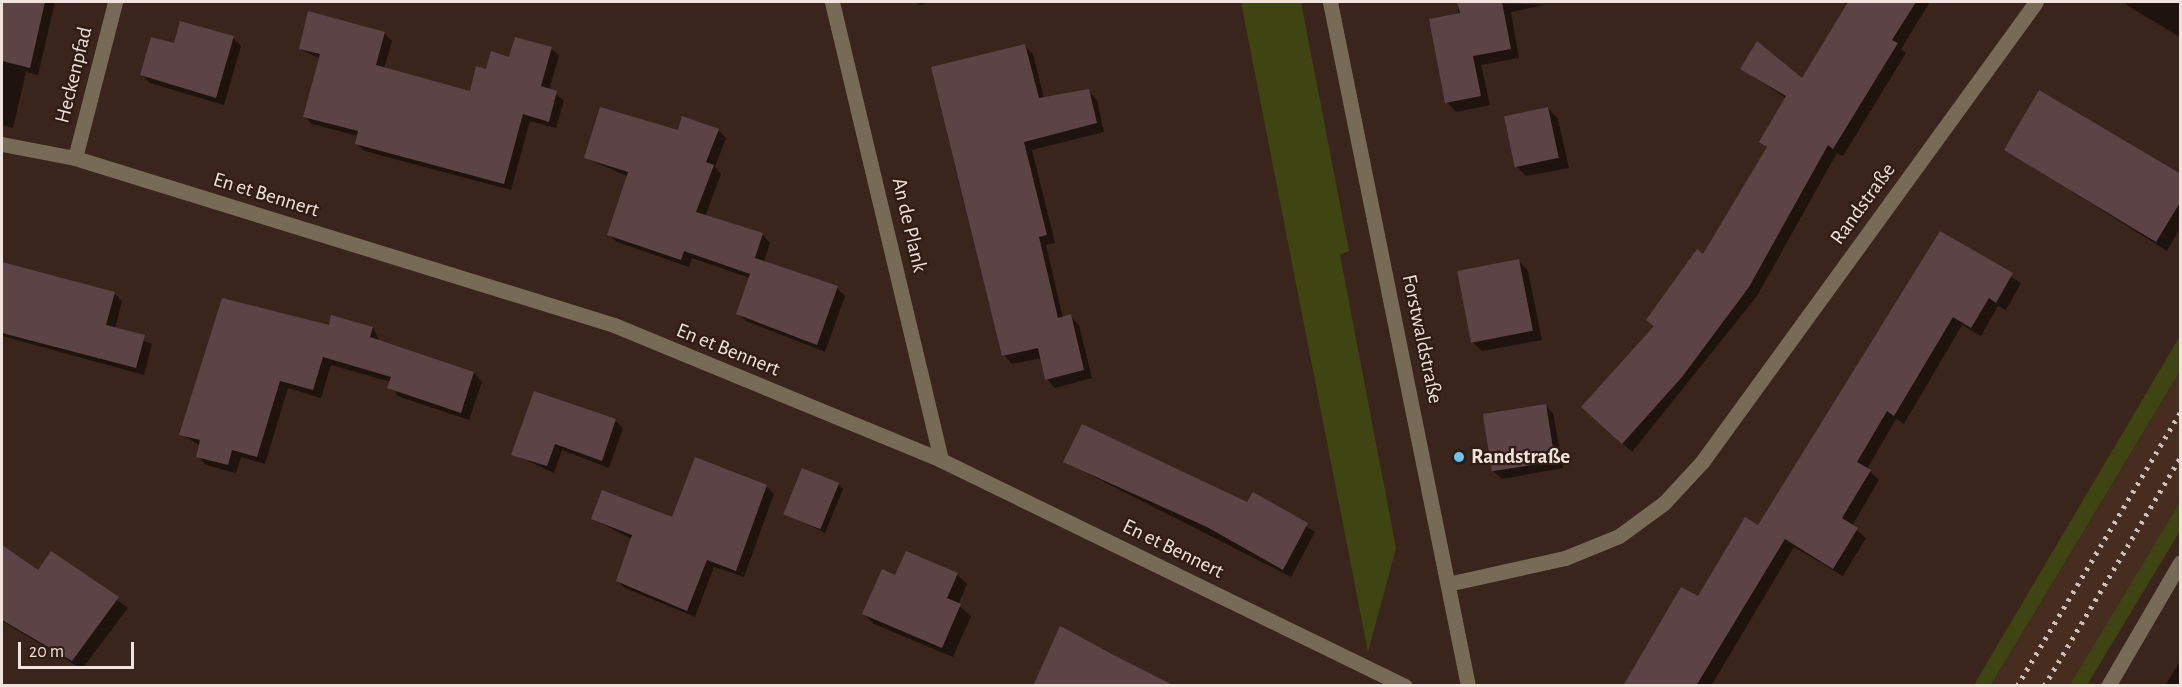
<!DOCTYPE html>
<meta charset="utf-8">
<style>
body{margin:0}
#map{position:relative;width:2182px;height:687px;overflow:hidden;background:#3a251c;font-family:"Alegreya Sans",sans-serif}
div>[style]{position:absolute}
.built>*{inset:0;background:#472c20}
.green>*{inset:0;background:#3f4413}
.shadow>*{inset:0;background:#0007}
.building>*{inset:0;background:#5c4346;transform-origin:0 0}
.minor>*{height:15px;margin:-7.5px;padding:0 7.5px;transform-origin:7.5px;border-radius:7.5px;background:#776b57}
.rail>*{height:4.5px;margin-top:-2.25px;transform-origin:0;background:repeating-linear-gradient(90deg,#cfc0ba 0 3px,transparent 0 9px)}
.dots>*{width:16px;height:16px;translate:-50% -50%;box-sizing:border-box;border:3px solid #2f1c13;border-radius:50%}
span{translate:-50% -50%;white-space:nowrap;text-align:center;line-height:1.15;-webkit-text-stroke:4.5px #2f1c13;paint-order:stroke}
.street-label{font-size:21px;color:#f0e2dc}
.poi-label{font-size:21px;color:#f0e2dc;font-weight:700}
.left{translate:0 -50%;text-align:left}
.frame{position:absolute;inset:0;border:3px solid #f0e2dc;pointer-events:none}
.scale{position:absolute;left:18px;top:642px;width:116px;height:27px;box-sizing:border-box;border:3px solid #f0e2dc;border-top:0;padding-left:8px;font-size:18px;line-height:21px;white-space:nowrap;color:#f0e2dc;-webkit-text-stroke:4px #2f1c13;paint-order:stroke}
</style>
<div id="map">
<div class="built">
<i style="clip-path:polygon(2180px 371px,2180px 502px,2071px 685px,1991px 686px)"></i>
</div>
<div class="green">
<i style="clip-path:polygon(1241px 2px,1301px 2px,1349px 251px,1340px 255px,1396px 548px,1368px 652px)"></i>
<i style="clip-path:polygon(2180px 336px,2180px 371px,1991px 685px,1974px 685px)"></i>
<i style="clip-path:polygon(2180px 502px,2180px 531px,2087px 685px,2070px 685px)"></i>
</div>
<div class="shadow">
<i style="clip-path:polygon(2px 2px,55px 2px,38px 75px,26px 72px,13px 128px,2px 125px)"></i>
<i style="clip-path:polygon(916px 2px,932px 2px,919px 5px)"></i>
<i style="clip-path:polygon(1459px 2px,1545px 5px,1511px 12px,1519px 58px,1481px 65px,1490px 105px,1456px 112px,1447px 102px)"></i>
<i style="clip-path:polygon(1841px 2px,1930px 2px,1901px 49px,1906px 53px,1843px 156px,1837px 153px,1757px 296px,1632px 452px,1592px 416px,1704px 256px,1768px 148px,1761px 142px,1787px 99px,1742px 69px,1802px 80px,1848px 5px)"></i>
<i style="clip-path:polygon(2124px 2px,2180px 2px,2180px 37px,2128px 6px)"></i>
<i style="clip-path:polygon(384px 33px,392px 41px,384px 69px,471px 93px,487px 71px,510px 59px,551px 48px,559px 56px,549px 90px,564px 100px,556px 128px,530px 121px,511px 190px,364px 151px,356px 143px,358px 136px,312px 124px,304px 116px,320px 59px,300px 49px)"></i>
<i style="clip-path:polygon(233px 38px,241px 46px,224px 105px,150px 83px,142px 75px,175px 45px)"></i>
<i style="clip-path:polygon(1025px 46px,1033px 54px,1044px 98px,1088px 91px,1097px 100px,1104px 132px,1032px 150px,1055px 243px,1046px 245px,1063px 318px,1070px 316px,1079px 325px,1092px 378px,1055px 388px,1047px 379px,1042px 358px,1012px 364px,1004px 355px,933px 69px)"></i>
<i style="clip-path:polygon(1548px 108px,1558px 119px,1569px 168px,1526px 176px,1516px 166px)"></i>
<i style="clip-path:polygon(718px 130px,726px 138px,715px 167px,721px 174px,705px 217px,763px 235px,770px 243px,764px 262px,837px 288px,845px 296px,825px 352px,746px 321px,738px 313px,750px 278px,692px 258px,689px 267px,617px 242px,609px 235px,629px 177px,586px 158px,679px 132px)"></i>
<i style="clip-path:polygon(2006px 150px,2180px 176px,2180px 228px,2167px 251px)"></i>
<i style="clip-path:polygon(1941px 233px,2021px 283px,2006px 310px,1998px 306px,1981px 336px,1962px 325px,1904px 424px,1896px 419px,1867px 469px,1879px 480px,1852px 526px,1866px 538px,1843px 576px,1794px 547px,1711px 686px,1625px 686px,1758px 527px)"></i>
<i style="clip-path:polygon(1519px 261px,1528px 271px,1542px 340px,1482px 351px,1472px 342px)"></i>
<i style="clip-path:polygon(2px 264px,114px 293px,122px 301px,115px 329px,152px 344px,144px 375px,2px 336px)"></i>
<i style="clip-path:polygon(330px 327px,373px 328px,380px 342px,474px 373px,482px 382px,469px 420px,397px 396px,391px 382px,331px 365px,321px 398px,288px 388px,265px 464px,241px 457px,236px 473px,206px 465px,198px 456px,200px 446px,181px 434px)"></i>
<i style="clip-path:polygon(1545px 405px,1553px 413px,1563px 468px,1502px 479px,1493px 471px)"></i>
<i style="clip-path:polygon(615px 420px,623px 428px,609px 468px,562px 450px,554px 473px,513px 454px)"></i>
<i style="clip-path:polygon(1065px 462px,1248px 504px,1253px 494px,1315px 532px,1291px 577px)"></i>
<i style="clip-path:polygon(838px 484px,843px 489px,825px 533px,786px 514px)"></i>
<i style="clip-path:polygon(766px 486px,774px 494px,744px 577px,714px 567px,695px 617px,625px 588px,617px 581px,632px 539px,593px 519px,673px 519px)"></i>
<i style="clip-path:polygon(2px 547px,38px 572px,51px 553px,128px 608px,82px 669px,2px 621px)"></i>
<i style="clip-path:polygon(957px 574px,967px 584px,958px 605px,971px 616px,953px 657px,874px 624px,864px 614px,896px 577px)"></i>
<i style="clip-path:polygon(1061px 628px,1175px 686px,1034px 686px)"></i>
<i style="clip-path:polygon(2179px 663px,2180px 686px,2165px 686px)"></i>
</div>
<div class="building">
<i style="clip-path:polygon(2px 2px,45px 2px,30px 68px,2px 61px)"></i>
<i style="clip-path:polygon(1457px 2px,1502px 2px,1511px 49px,1473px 56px,1481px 96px,1445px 103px,1429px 19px,1460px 13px)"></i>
<i style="clip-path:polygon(1848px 2px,1916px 2px,1892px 40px,1898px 43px,1833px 149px,1828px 145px,1749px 287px,1682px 377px,1622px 444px,1581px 407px,1654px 326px,1646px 320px,1697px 249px,1703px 254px,1767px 147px,1759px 142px,1786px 96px,1740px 69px,1757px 41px,1802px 78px)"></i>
<i style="clip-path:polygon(308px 11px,385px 32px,376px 65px,470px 91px,476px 66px,486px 69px,491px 51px,509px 57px,515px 37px,552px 47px,541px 86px,557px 91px,549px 122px,523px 114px,504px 184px,355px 144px,358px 131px,303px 117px,320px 54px,299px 49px)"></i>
<i style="clip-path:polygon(180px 21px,234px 36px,216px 98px,140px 75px,151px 37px,174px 43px)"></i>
<i style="clip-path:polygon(1025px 44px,1039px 98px,1089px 89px,1097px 123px,1024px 142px,1047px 235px,1039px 237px,1058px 318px,1071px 314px,1084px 370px,1045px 380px,1038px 348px,1002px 356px,931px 67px)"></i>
<i style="clip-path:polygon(2039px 90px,2181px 174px,2181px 201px,2156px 242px,2004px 150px)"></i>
<i style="clip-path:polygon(600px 107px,678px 130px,682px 116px,719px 129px,706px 162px,714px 165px,696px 212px,763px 233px,755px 258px,838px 286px,817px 345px,736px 314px,750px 274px,684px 251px,681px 260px,607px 235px,628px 172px,584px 158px)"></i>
<i style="left:1548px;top:107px;width:52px;height:45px;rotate:78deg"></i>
<i style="clip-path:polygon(1940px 231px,2013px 273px,1996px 303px,1989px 298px,1971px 328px,1953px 317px,1894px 416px,1887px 411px,1857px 462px,1871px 470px,1842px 518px,1858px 528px,1833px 569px,1785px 539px,1696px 686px,1623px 686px,1681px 587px,1698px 596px,1745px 517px,1758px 525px)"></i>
<i style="left:1519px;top:259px;width:73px;height:63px;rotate:79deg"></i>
<i style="clip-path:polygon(2px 262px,115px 292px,106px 325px,145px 335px,136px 368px,2px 333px)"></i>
<i style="clip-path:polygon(222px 298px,329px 325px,331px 315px,373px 327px,370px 337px,474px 372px,461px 413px,387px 388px,391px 377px,323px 357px,313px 390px,280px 381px,257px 457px,232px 450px,228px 465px,196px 457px,200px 440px,179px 435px)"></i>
<i style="clip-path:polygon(534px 391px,616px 419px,602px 461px,555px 444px,547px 466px,511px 455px)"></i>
<i style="left:1546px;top:404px;width:58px;height:64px;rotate:81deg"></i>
<i style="clip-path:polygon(1082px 424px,1247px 502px,1253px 492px,1308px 523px,1283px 570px,1207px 527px,1063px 462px)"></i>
<i style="clip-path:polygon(695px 457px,767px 485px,736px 571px,707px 560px,687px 611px,616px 581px,632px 535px,591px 519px,602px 490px,672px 517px)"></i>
<i style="left:802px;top:468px;width:40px;height:50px;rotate:22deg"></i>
<i style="clip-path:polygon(2px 545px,38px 570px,51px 551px,119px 597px,72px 661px,2px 620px)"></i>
<i style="clip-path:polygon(906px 551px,958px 573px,947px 598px,961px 604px,942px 648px,862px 614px,882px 569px,895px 575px)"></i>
<i style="clip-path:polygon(1060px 626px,1110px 653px,1175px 686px,1033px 686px)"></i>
</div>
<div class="minor">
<i style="left:832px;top:2px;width:471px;rotate:76.6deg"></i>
<i style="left:1330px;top:2px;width:698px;rotate:78.59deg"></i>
<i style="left:2px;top:144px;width:74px;rotate:10.9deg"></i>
<i style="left:75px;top:158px;width:564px;rotate:17.21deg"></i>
<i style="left:614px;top:325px;width:354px;rotate:22.4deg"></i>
<i style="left:941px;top:460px;width:516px;rotate:25.97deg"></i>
<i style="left:75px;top:158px;width:161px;rotate:-75.6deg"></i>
<i style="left:1452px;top:583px;width:116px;rotate:-12.5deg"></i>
<i style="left:1565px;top:558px;width:58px;rotate:-22.2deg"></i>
<i style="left:1619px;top:536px;width:56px;rotate:-36.3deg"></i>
<i style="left:1664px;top:503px;width:56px;rotate:-47.2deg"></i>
<i style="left:1702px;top:462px;width:568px;rotate:-54.02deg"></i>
<i style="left:2108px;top:686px;width:143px;rotate:-59.7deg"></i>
</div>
<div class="rail">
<i style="left:2017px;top:686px;width:318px;rotate:-59.2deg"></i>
<i style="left:2044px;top:686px;width:265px;rotate:-59.2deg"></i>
</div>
<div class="dots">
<i style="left:1459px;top:457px;background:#69c4f1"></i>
</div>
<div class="street-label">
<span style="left:74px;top:75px;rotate:-76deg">Heckenpfad</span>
<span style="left:266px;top:195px;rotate:17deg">En et Bennert</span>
<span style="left:1863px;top:204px;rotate:-54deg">Randstraße</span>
<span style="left:909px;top:225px;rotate:77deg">An de Plank</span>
<span style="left:1422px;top:339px;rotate:78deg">Forstwaldstraße</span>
<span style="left:728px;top:350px;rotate:22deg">En et Bennert</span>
<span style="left:1173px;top:549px;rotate:26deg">En et Bennert</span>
</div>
<div class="poi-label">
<span class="left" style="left:1471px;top:457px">Randstraße</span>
</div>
<div class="frame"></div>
<div class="scale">20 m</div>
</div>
